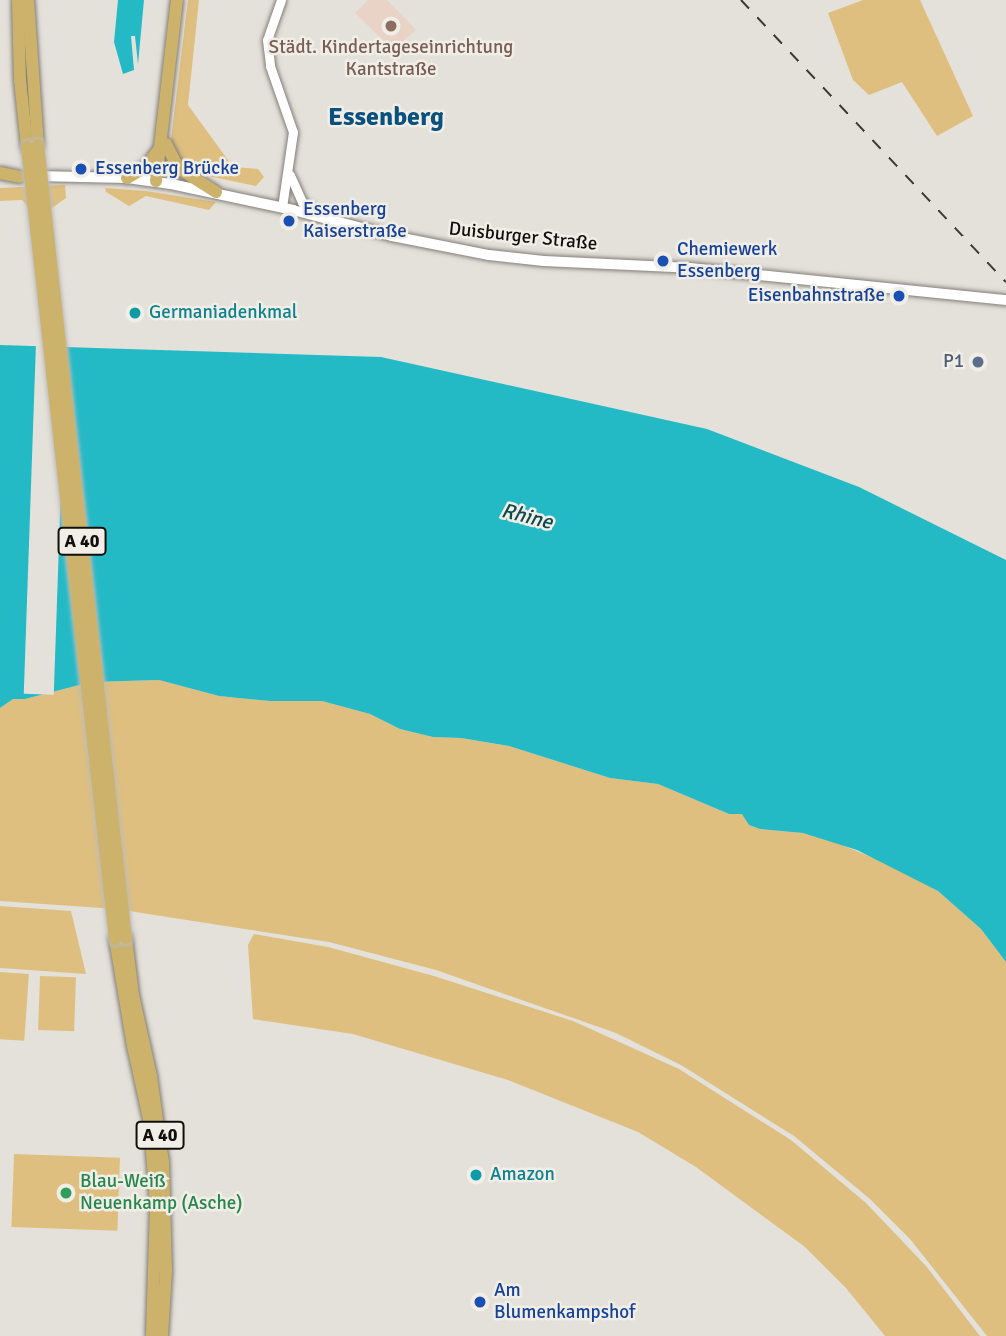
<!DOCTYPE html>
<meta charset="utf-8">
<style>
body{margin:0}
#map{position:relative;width:1006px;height:1336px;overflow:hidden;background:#e4e1da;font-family:Signika,sans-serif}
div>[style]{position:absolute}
.education>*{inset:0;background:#e8d3c6}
.green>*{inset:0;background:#debf7f;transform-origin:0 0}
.water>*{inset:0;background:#23bac6}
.pier>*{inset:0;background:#e4e1da;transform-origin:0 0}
.roads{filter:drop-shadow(0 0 2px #827f79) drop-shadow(0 0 2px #827f79)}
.tertiary>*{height:9px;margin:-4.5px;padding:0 4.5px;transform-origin:4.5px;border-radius:4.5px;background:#fff}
.secondary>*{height:10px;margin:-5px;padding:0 5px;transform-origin:5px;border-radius:5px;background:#fff}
.motorway>*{height:12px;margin:-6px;padding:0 6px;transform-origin:6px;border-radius:6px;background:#ccb26a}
.rail>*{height:2px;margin-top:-1px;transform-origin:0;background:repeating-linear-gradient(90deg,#393834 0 12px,transparent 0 24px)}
.bridges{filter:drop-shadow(0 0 2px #bcbcbb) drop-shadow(0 0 2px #bcbcbb)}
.motorway-bridge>*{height:12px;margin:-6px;padding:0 6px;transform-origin:6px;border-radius:6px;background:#ccb26a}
.dots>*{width:19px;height:19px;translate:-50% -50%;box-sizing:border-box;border:4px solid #f1eee7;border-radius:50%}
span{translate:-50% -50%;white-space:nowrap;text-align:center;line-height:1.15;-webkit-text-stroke:5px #f1eee7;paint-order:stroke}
.shield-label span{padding:2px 5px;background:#f1eee7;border:2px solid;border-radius:5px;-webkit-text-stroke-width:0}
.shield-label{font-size:18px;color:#100f0c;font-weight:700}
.education-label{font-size:19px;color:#785e54}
.transit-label{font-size:19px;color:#164399}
.left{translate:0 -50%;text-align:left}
.right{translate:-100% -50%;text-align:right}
.street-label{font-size:19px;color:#100f0c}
.culture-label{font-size:19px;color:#0d838f}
.service-label{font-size:19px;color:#4e5e75}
.leisure-label{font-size:19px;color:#27864d}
.water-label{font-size:21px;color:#0d4a4f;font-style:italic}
.district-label{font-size:26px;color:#0a517f;font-weight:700}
</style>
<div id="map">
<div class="education">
<i style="clip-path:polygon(368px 0,387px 0,416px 30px,393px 50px,355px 13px)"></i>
</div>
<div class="green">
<i style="clip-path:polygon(188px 0,199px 0,188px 105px,233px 167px,258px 169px,264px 177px,256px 186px,189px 172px,170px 148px)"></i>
<i style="clip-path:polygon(863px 0,920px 0,973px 116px,937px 136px,902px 82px,869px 95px,853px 80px,828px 13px)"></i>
<i style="clip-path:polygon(65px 185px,66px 198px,38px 218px,22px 200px,0 201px,0 188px)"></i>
<i style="clip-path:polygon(105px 188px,146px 191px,216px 202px,209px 210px,146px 196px,129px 206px,106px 192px)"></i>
<i style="clip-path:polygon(159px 680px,219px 696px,270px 701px,322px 701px,370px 714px,400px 729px,433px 737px,461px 738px,509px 746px,610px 778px,658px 784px,729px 814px,743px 814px,749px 825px,760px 829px,803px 833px,830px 840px,895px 867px,938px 891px,981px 929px,1006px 962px,1006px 1336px,987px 1336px,910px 1239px,870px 1199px,794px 1136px,681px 1065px,616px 1033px,436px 970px,329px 942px,116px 909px,0 901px,0 708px,13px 699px,25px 699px,91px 682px)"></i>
<i style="clip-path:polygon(0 906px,71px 911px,86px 974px,0 968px)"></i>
<i style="clip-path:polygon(254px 934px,328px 947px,434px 976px,573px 1021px,679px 1069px,791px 1140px,866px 1203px,926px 1266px,980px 1336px,885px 1336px,846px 1288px,805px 1247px,696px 1167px,638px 1132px,508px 1080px,353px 1034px,253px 1019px,248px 945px)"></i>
<i style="left:0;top:972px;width:29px;height:67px;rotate:4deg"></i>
<i style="left:40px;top:976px;width:36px;height:54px;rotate:2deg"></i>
<i style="left:14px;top:1154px;width:106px;height:73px;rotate:2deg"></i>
</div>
<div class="water">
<i style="clip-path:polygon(118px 0,144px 0,138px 64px,135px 36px,131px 36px,134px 70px,123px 74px,114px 42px)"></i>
<i style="clip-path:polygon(0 345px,381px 357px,707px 429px,859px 487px,1006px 560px,1006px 962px,981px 929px,938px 891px,857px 850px,803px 833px,760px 829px,749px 825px,742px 814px,729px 814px,658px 784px,610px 778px,509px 746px,461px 738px,433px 737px,400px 729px,370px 714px,322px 701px,270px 701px,219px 696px,159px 680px,91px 682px,25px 699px,13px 699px,0 708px)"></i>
</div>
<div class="pier">
<i style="left:36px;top:343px;width:30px;height:351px;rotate:2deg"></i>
</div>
<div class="roads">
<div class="tertiary">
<i style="left:281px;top:0;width:42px;rotate:109.3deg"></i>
<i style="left:267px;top:40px;width:26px;rotate:83deg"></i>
<i style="left:270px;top:66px;width:70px;rotate:70.8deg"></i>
<i style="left:293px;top:132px;width:76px;rotate:98.3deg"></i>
<i style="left:290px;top:175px;width:30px;rotate:66deg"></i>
<i style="left:302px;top:202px;width:22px;rotate:36deg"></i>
</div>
<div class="secondary">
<i style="left:37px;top:176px;width:90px;rotate:1.3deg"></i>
<i style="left:127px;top:178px;width:44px;rotate:7.8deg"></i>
<i style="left:171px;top:184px;width:125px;rotate:12deg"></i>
<i style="left:293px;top:210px;width:102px;rotate:14.7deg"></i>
<i style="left:392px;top:236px;width:99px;rotate:11.1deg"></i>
<i style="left:489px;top:255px;width:55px;rotate:6.2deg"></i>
<i style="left:544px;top:261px;width:146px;rotate:2.7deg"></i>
<i style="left:690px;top:268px;width:318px;rotate:5.8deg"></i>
</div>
<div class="motorway">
<i style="left:18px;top:0;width:80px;rotate:88.6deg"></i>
<i style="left:20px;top:80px;width:67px;rotate:84deg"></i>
<i style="left:28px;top:0;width:145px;rotate:86.1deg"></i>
<i style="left:166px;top:144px;width:27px;rotate:63deg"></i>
<i style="left:178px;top:168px;width:45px;rotate:32.3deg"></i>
<i style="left:0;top:173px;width:20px;rotate:11deg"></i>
<i style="left:127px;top:178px;width:22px;rotate:-30deg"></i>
<i style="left:146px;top:167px;width:22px;rotate:-54deg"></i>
<i style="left:156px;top:181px;width:182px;rotate:-83.4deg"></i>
<i style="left:126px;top:938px;width:57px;rotate:83deg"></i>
<i style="left:133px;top:995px;width:83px;rotate:77.5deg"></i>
<i style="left:151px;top:1076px;width:87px;rotate:82.1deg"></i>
<i style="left:163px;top:1162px;width:110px;rotate:88.4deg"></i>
<i style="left:166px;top:1272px;width:64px;rotate:93.6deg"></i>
<i style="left:115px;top:939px;width:109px;rotate:80.5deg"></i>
<i style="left:133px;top:1046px;width:79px;rotate:77.6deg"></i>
<i style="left:150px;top:1123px;width:83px;rotate:85.9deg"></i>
<i style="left:156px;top:1206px;width:130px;rotate:91.8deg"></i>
</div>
</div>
<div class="rail">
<i style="left:741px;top:0;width:387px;rotate:46.8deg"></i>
</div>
<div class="bridges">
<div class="motorway-bridge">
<i style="left:38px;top:145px;width:798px;rotate:83.67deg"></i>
<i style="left:27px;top:147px;width:797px;rotate:83.66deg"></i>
</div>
</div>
<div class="dots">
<i style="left:391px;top:26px;background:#8d6e63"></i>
<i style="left:81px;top:169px;background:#1a4fb4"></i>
<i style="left:289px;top:221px;background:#1a4fb4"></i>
<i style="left:663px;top:261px;background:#1a4fb4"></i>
<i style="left:899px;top:296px;background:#1a4fb4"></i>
<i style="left:135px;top:313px;background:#0f9aa8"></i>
<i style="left:978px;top:362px;background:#5c6f8a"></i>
<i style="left:476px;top:1175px;background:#0f9aa8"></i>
<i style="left:66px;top:1193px;background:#2e9e5b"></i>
<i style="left:480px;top:1302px;background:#1a4fb4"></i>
</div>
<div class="shield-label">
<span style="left:82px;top:541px">A 40</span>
<span style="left:160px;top:1135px">A 40</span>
</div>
<div class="education-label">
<span style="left:391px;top:59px">Städt. Kindertageseinrichtung<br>Kantstraße</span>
</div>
<div class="transit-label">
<span class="left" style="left:95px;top:169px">Essenberg Brücke</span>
<span class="left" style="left:303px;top:221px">Essenberg<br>Kaiserstraße</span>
<span class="left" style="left:677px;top:261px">Chemiewerk<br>Essenberg</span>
<span class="right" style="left:885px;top:296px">Eisenbahnstraße</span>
<span class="left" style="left:494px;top:1302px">Am<br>Blumenkampshof</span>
</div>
<div class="street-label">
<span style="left:523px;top:237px;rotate:6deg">Duisburger Straße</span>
</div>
<div class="culture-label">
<span class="left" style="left:149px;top:313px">Germaniadenkmal</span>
<span class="left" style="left:490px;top:1175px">Amazon</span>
</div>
<div class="service-label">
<span class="right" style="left:964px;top:362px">P1</span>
</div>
<div class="leisure-label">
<span class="left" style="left:80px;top:1193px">Blau-Weiß<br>Neuenkamp (Asche)</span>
</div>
<div class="water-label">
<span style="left:527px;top:516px;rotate:14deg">Rhine</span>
</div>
<div class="district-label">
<span style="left:386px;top:118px">Essenberg</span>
</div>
</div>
